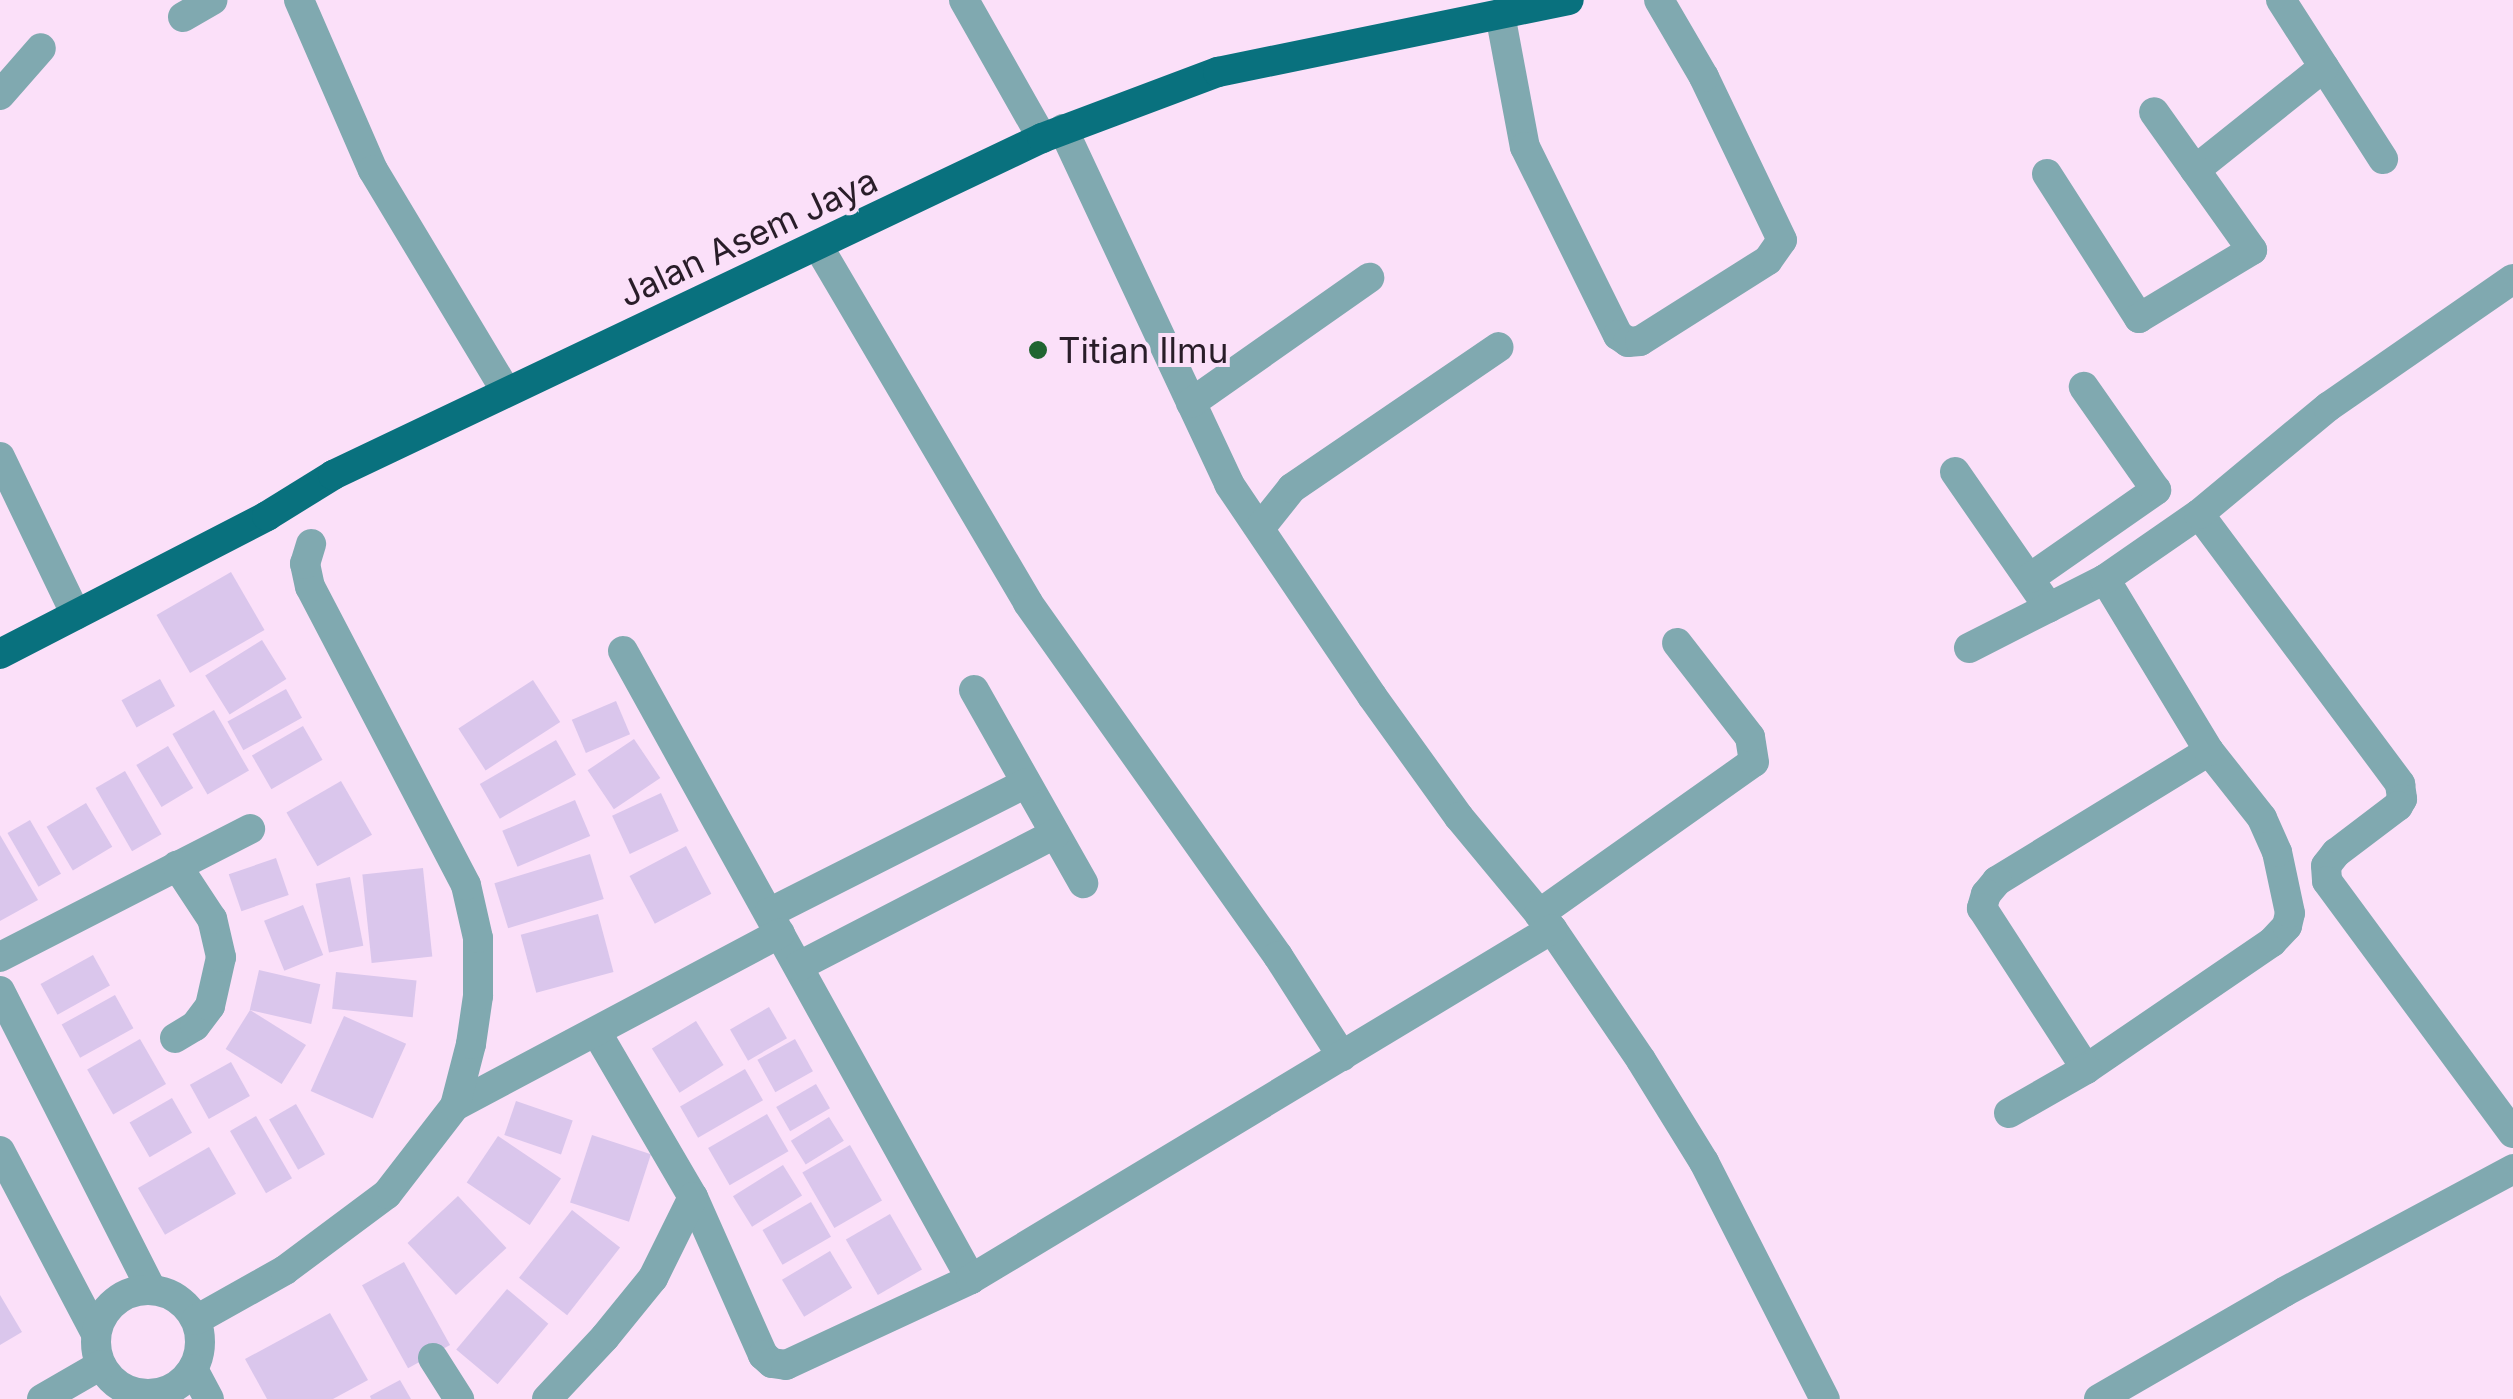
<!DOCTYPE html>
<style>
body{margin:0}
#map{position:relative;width:2513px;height:1399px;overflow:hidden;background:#fbe0f9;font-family:Inter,sans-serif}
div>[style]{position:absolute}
.building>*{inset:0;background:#dac6ec;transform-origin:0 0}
.minor>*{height:30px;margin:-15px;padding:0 15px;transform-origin:15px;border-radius:15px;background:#80a9b0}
.minor>.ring{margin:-15px;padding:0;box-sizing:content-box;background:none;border:30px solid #80a9b0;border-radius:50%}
.major>*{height:30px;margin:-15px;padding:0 15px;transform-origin:15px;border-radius:15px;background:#09717e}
.dots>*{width:28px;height:28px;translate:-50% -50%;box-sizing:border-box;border:5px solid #fbe0f9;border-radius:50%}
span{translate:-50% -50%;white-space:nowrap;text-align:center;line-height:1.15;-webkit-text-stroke:8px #fbe0f9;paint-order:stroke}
.street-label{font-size:35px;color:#291d29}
.poi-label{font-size:35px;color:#291d29}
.left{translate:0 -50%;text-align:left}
</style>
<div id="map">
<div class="building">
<i style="left:231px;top:572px;width:67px;height:86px;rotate:60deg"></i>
<i style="left:262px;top:640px;width:46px;height:67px;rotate:58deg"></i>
<i style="left:160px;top:679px;width:31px;height:44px;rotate:61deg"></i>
<i style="left:533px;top:680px;width:50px;height:89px;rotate:57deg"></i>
<i style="left:286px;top:689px;width:33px;height:67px;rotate:61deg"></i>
<i style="left:616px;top:701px;width:36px;height:48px;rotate:67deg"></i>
<i style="left:214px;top:710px;width:70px;height:48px;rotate:60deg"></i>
<i style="left:303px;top:726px;width:39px;height:59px;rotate:60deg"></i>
<i style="left:634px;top:739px;width:47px;height:56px;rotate:56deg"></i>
<i style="left:556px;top:740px;width:40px;height:88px;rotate:60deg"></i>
<i style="left:168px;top:746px;width:49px;height:37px;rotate:59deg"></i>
<i style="left:125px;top:771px;width:73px;height:34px;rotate:60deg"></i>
<i style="left:341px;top:781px;width:62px;height:63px;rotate:60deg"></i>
<i style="left:661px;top:793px;width:42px;height:54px;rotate:65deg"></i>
<i style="left:575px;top:800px;width:39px;height:79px;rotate:67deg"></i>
<i style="left:86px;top:803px;width:51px;height:46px;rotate:59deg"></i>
<i style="left:30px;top:820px;width:62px;height:26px;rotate:60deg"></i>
<i style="clip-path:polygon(0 835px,38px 900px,0 921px)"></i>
<i style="left:686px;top:846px;width:54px;height:64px;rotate:62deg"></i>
<i style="left:590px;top:854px;width:47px;height:100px;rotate:73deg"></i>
<i style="left:276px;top:858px;width:39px;height:50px;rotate:71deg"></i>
<i style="left:423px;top:868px;width:89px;height:61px;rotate:84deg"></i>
<i style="left:350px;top:877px;width:70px;height:35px;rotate:79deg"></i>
<i style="left:303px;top:905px;width:54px;height:42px;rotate:68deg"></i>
<i style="left:598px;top:914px;width:60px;height:80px;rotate:75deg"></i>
<i style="left:93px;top:955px;width:35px;height:60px;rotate:61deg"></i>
<i style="left:259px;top:970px;width:63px;height:41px;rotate:13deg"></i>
<i style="left:336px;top:972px;width:81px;height:37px;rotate:6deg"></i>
<i style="left:115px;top:995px;width:38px;height:61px;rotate:61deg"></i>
<i style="left:769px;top:1007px;width:36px;height:45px;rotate:60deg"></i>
<i style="left:250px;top:1010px;width:66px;height:46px;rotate:32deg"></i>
<i style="left:344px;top:1016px;width:68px;height:82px;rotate:24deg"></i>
<i style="left:696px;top:1021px;width:52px;height:52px;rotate:58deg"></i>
<i style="left:140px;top:1039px;width:52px;height:61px;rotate:60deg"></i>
<i style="left:795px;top:1039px;width:37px;height:43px;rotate:61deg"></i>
<i style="left:231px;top:1062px;width:39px;height:47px;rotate:61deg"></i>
<i style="left:745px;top:1069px;width:36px;height:75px;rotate:60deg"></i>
<i style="left:816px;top:1084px;width:28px;height:46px;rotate:60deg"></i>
<i style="left:172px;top:1098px;width:40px;height:49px;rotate:60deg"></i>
<i style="left:516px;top:1101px;width:60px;height:36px;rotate:19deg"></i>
<i style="left:296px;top:1104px;width:58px;height:31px;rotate:60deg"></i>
<i style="left:767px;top:1114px;width:43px;height:68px;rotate:60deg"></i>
<i style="left:256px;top:1116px;width:72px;height:30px;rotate:60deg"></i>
<i style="left:829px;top:1117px;width:28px;height:45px;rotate:58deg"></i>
<i style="left:592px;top:1135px;width:62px;height:71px;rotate:18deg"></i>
<i style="left:498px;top:1136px;width:76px;height:56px;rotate:34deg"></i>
<i style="left:850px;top:1145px;width:64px;height:55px;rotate:60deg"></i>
<i style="left:209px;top:1147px;width:54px;height:82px;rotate:60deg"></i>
<i style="left:783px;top:1165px;width:36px;height:59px;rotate:58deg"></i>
<i style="left:458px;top:1196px;width:71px;height:69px;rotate:47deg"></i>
<i style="left:811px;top:1202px;width:40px;height:56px;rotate:60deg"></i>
<i style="left:572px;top:1210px;width:61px;height:86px;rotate:38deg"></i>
<i style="left:890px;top:1214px;width:64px;height:51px;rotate:60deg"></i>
<i style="left:830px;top:1251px;width:43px;height:56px;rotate:59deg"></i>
<i style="left:404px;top:1262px;width:95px;height:48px;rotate:61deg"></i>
<i style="left:507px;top:1289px;width:54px;height:79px;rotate:40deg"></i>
<i style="clip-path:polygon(0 1295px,22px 1332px,0 1345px)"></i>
<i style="clip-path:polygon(330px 1313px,368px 1380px,333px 1399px,267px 1399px,245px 1359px)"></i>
<i style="clip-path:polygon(400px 1380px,411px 1399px,371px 1399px,370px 1396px)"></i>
</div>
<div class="minor">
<i style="left:299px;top:0;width:185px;rotate:66.5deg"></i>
<i style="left:373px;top:170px;width:258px;rotate:59deg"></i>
<i style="left:964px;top:0;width:159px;rotate:60.5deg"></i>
<i style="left:2281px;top:0;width:189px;rotate:57.3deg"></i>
<i style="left:1500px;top:14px;width:135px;rotate:79.4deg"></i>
<i style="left:1525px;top:147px;width:210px;rotate:63.7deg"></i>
<i style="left:1618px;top:335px;width:12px;rotate:35deg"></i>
<i style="left:1628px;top:342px;width:12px;rotate:-5deg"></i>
<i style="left:1640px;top:341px;width:151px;rotate:-32.3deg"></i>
<i style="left:1768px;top:260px;width:24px;rotate:-55deg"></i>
<i style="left:1782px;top:240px;width:181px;rotate:-115.6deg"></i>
<i style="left:1704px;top:77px;width:89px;rotate:-120.3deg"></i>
<i style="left:183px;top:17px;width:34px;rotate:-30deg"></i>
<i style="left:0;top:95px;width:62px;rotate:-48.9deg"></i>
<i style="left:1063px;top:129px;width:392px;rotate:64.9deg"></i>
<i style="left:1229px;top:484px;width:256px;rotate:56deg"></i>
<i style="left:1372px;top:696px;width:149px;rotate:54.3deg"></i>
<i style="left:1459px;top:817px;width:146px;rotate:50.3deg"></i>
<i style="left:1552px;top:929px;width:158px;rotate:55.8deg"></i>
<i style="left:1641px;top:1060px;width:120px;rotate:58.3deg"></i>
<i style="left:1704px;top:1162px;width:266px;rotate:63deg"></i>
<i style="left:2195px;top:170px;width:165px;rotate:-38.6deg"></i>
<i style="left:2047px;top:174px;width:171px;rotate:57.4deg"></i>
<i style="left:2139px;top:318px;width:132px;rotate:-31deg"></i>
<i style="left:2252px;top:250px;width:169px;rotate:-125.4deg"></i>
<i style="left:818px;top:246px;width:414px;rotate:59.5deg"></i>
<i style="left:1028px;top:603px;width:433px;rotate:54.7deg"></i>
<i style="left:1278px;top:956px;width:119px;rotate:57.4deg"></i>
<i style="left:1191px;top:403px;width:218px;rotate:-35.1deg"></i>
<i style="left:0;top:457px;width:175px;rotate:64.3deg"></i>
<i style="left:1955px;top:472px;width:165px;rotate:55.3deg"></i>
<i style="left:2199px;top:514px;width:337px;rotate:53.3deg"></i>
<i style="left:2400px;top:784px;width:15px;rotate:82deg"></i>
<i style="left:2402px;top:799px;width:8px;rotate:120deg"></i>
<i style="left:2398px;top:806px;width:78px;rotate:142.8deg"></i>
<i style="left:2336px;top:853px;width:16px;rotate:128deg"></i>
<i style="left:2326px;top:866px;width:15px;rotate:86deg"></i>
<i style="left:2327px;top:881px;width:313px;rotate:53.6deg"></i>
<i style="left:1260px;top:528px;width:51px;rotate:-51.3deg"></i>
<i style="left:1292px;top:488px;width:250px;rotate:-34.3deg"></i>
<i style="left:2030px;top:578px;width:154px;rotate:-34.9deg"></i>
<i style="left:2156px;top:490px;width:126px;rotate:-125deg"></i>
<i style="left:1969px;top:648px;width:153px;rotate:-26.9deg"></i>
<i style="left:623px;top:651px;width:718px;rotate:61.01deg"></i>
<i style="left:974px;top:690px;width:222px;rotate:60.5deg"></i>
<i style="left:2209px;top:751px;width:249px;rotate:148.5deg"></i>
<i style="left:1997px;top:881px;width:17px;rotate:130deg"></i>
<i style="left:1986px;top:894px;width:15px;rotate:106deg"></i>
<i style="left:1982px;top:908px;width:192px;rotate:57.1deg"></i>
<i style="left:2086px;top:1069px;width:225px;rotate:-34.3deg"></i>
<i style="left:2272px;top:942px;width:22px;rotate:-47deg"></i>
<i style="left:2287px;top:926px;width:13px;rotate:-77deg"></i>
<i style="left:2290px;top:913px;width:62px;rotate:-102deg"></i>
<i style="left:2277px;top:852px;width:37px;rotate:-114deg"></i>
<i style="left:2262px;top:818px;width:85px;rotate:-128.3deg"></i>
<i style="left:2209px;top:751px;width:201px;rotate:-121.2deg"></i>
<i style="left:2105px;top:579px;width:114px;rotate:-34.7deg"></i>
<i style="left:2199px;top:514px;width:168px;rotate:-39.7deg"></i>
<i style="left:2328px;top:407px;width:225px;rotate:-34.7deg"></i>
<i style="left:769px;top:913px;width:288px;rotate:-26.8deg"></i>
<i style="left:1539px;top:914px;width:263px;rotate:-35.3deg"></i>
<i style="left:1754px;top:762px;width:25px;rotate:-99deg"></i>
<i style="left:1750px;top:737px;width:119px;rotate:-127.8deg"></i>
<i style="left:0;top:957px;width:281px;rotate:-27.1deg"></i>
<i style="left:799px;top:966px;width:288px;rotate:-27.3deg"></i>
<i style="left:0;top:991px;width:333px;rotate:63.1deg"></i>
<i style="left:597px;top:1033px;width:190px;rotate:59.7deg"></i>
<i style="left:693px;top:1197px;width:173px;rotate:66.1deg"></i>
<i style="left:763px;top:1355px;width:12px;rotate:42deg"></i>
<i style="left:772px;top:1363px;width:14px;rotate:8deg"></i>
<i style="left:786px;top:1365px;width:204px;rotate:-24.9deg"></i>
<i style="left:971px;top:1279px;width:678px;rotate:-31.07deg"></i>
<i style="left:175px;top:1038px;width:23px;rotate:-31deg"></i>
<i style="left:195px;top:1026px;width:25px;rotate:-53deg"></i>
<i style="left:210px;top:1006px;width:50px;rotate:-77.3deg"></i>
<i style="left:221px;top:957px;width:39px;rotate:-103deg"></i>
<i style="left:212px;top:919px;width:64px;rotate:-123.4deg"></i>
<i style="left:455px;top:1106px;width:368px;rotate:-28deg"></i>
<i style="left:2009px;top:1113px;width:89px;rotate:-29.7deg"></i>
<i style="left:0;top:1151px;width:204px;rotate:62.3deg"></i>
<i class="ring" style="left:96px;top:1290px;width:74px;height:74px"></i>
<i style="left:196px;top:1320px;width:102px;rotate:-29.3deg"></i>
<i style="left:285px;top:1270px;width:127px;rotate:-36.7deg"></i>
<i style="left:387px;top:1194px;width:111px;rotate:-52.3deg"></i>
<i style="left:455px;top:1106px;width:64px;rotate:-75.5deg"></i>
<i style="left:471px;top:1044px;width:49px;rotate:-81.7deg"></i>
<i style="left:478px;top:996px;width:58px;rotate:-90deg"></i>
<i style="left:478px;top:938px;width:54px;rotate:-102.8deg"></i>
<i style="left:466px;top:885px;width:336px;rotate:-117.6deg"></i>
<i style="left:310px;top:587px;width:24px;rotate:-102deg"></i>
<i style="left:305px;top:564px;width:21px;rotate:-73deg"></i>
<i style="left:433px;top:1358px;width:49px;rotate:57.6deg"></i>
<i style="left:193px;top:1369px;width:34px;rotate:62deg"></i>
<i style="left:42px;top:1399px;width:68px;rotate:-30deg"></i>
<i style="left:547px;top:1399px;width:85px;rotate:-46.9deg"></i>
<i style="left:605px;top:1337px;width:76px;rotate:-50.9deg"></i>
<i style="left:653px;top:1278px;width:90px;rotate:-63.7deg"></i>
<i style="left:2099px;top:1399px;width:214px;rotate:-30deg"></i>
<i style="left:2284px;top:1292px;width:260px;rotate:-28.2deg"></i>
</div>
<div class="major">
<i style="left:0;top:654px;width:301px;rotate:-27.3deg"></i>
<i style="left:267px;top:516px;width:78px;rotate:-31.8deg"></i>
<i style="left:333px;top:475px;width:785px;rotate:-25.42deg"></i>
<i style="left:1042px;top:138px;width:188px;rotate:-20.6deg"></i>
<i style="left:1218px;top:72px;width:358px;rotate:-11.6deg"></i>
</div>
<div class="dots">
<i style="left:1038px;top:350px;background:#206531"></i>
</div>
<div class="street-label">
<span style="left:748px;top:237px;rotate:-25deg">Jalan Asem Jaya</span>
</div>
<div class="poi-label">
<span class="left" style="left:1058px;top:350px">Titian Ilmu</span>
</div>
</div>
